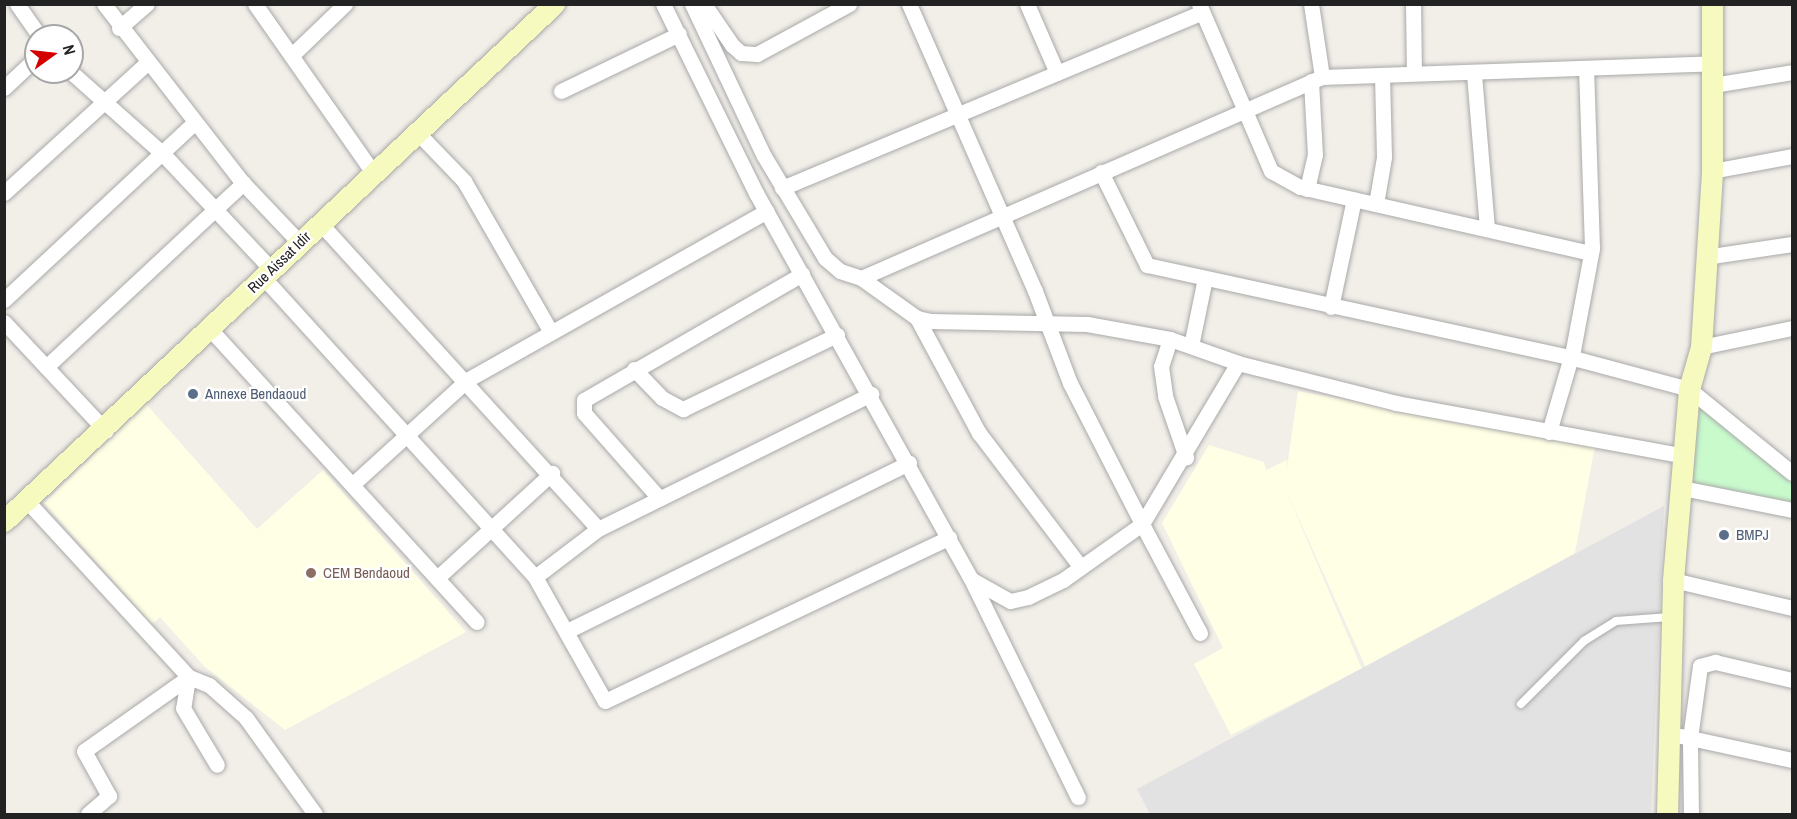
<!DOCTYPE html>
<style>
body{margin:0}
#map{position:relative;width:1797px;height:819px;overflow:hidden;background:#f2efe9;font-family:"Archivo Narrow",sans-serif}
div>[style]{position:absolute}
.education>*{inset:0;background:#ffffe5}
.park>*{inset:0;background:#c8facc}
.parking>*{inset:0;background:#e2e2e2}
.roads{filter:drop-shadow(0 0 2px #a9a9a9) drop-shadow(0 0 2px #a9a9a9)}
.lane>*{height:8px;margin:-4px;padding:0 4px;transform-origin:4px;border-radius:4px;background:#fff}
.street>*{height:15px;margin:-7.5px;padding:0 7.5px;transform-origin:7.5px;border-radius:7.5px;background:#fff}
.secondary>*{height:21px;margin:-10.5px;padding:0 10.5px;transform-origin:10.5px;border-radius:10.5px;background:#f7fabf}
.dots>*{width:16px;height:16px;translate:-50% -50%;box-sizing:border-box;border:3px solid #fff;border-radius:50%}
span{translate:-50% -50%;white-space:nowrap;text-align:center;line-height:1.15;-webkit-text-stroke:4.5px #fff;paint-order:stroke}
.street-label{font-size:15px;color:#222}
.service-label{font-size:15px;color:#4e5e75}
.left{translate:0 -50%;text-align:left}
.education-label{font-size:15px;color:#785e54}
.frame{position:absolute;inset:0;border:6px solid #222;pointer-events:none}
.north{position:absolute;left:24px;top:24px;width:60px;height:60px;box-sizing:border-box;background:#fff;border:2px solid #a7a7a7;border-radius:50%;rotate:75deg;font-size:16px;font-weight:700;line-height:24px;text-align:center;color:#222}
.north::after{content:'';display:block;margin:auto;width:21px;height:27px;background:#d40000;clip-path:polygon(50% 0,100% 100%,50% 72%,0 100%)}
</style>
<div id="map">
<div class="education">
<i style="clip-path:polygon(1298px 391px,1595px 446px,1575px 553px,1366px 668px,1285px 488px,1362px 669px,1231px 735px,1194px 664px,1223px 648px,1162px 523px,1209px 445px,1264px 462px,1266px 470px,1287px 460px,1286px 474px)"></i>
<i style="clip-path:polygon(146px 404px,257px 529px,323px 470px,466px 632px,285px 730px,204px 666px,160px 617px,152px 624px,44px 503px)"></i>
</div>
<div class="park">
<i style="clip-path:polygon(1695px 401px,1792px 483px,1792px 508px,1690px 485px)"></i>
</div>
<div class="parking">
<i style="clip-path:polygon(1664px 506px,1651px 814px,1150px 814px,1137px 789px)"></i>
</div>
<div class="roads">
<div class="lane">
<i style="left:1521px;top:704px;width:89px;rotate:-45deg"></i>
<i style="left:1584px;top:641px;width:38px;rotate:-32deg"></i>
<i style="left:1616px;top:621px;width:54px;rotate:-4.2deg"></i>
</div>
<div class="street">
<i style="left:17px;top:4px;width:39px;rotate:55deg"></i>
<i style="left:104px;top:4px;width:227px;rotate:52.2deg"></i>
<i style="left:243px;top:183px;width:81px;rotate:46.5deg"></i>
<i style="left:255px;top:4px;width:204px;rotate:55deg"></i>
<i style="left:663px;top:4px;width:211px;rotate:63.8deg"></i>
<i style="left:756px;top:193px;width:442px;rotate:60.9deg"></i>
<i style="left:971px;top:579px;width:243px;rotate:63.9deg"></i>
<i style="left:692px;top:4px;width:168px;rotate:64.7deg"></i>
<i style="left:764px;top:156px;width:119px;rotate:59.1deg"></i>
<i style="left:825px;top:258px;width:20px;rotate:41deg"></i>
<i style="left:840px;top:271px;width:22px;rotate:18deg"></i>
<i style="left:861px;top:278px;width:69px;rotate:35.5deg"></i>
<i style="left:917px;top:318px;width:13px;rotate:13deg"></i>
<i style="left:930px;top:321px;width:157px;rotate:1.1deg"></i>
<i style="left:1087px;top:324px;width:84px;rotate:10.2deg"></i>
<i style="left:1170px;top:339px;width:72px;rotate:19.4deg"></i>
<i style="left:704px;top:4px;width:50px;rotate:55.7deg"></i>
<i style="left:732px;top:45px;width:12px;rotate:42deg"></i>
<i style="left:741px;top:53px;width:16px;rotate:4deg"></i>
<i style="left:757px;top:54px;width:105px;rotate:-28.5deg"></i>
<i style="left:909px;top:4px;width:313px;rotate:66.3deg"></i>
<i style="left:1035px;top:291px;width:98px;rotate:69.2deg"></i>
<i style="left:1070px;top:383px;width:158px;rotate:62.9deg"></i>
<i style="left:1142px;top:524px;width:97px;rotate:144.7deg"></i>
<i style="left:1063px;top:580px;width:39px;rotate:154deg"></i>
<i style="left:1028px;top:597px;width:18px;rotate:167deg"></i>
<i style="left:1010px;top:601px;width:41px;rotate:-150.9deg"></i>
<i style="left:1027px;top:4px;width:75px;rotate:66.5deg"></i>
<i style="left:1199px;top:4px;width:182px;rotate:66.7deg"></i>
<i style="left:1271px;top:171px;width:33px;rotate:29deg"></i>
<i style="left:1300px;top:187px;width:298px;rotate:12.8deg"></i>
<i style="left:1311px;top:4px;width:74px;rotate:81.4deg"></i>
<i style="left:1413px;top:4px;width:69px;rotate:89.2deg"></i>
<i style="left:119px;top:28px;width:37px;rotate:-41deg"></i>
<i style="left:292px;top:55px;width:74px;rotate:-43.9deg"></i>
<i style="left:71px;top:72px;width:123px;rotate:41.7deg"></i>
<i style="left:163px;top:154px;width:158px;rotate:46.8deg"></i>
<i style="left:1474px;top:74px;width:155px;rotate:85.2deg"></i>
<i style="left:1713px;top:85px;width:80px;rotate:-9.3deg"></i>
<i style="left:4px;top:88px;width:44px;rotate:-43.2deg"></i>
<i style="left:561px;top:91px;width:131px;rotate:-25.8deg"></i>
<i style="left:415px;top:130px;width:71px;rotate:46.1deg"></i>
<i style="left:464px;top:181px;width:174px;rotate:60.1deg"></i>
<i style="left:1712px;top:171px;width:81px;rotate:-10.6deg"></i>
<i style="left:1101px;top:172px;width:104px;rotate:63.7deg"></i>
<i style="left:1147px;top:265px;width:429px;rotate:12.3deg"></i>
<i style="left:1566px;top:356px;width:127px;rotate:15deg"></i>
<i style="left:1689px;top:389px;width:133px;rotate:39.2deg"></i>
<i style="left:782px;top:188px;width:455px;rotate:-22.7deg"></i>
<i style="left:1307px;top:189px;width:35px;rotate:-77deg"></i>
<i style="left:1315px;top:155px;width:74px;rotate:-93.1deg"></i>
<i style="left:4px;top:193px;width:193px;rotate:-42.3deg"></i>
<i style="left:1376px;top:204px;width:48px;rotate:-80.3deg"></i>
<i style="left:1384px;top:157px;width:82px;rotate:-91.4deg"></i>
<i style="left:320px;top:223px;width:413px;rotate:47.7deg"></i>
<i style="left:1705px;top:257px;width:88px;rotate:-8.5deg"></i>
<i style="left:263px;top:277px;width:405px;rotate:47.8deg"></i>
<i style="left:535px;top:577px;width:142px;rotate:60.6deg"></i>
<i style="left:605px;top:701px;width:381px;rotate:-25.4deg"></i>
<i style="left:861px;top:278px;width:503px;rotate:-23.56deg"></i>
<i style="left:1322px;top:77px;width:392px;rotate:-2deg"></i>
<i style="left:4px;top:300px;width:260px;rotate:-43deg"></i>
<i style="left:1331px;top:307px;width:110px;rotate:-78deg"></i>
<i style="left:917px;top:318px;width:131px;rotate:61.7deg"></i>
<i style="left:979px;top:433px;width:167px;rotate:52.8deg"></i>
<i style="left:4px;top:322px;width:149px;rotate:46.9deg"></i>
<i style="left:210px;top:329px;width:396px;rotate:47.7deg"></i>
<i style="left:1170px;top:339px;width:28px;rotate:108deg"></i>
<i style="left:1161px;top:366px;width:30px;rotate:82deg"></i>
<i style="left:1165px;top:396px;width:65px;rotate:71deg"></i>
<i style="left:1191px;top:346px;width:69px;rotate:-78.4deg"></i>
<i style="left:1701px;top:347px;width:93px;rotate:-11.8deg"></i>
<i style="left:46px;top:367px;width:270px;rotate:-43deg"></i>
<i style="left:634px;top:369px;width:40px;rotate:46deg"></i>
<i style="left:662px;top:398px;width:24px;rotate:28deg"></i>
<i style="left:683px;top:409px;width:171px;rotate:-25.7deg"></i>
<i style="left:1549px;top:432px;width:85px;rotate:-73.7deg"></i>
<i style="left:1573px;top:350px;width:104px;rotate:-79.4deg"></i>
<i style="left:1592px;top:248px;width:179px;rotate:-91.9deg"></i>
<i style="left:354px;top:483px;width:153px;rotate:-42.3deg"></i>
<i style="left:467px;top:380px;width:344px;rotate:-29.4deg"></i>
<i style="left:1682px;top:488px;width:112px;rotate:11.3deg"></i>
<i style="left:659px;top:498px;width:113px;rotate:-131.4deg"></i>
<i style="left:584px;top:413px;width:13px;rotate:-90deg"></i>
<i style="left:584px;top:400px;width:252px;rotate:-30deg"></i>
<i style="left:26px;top:500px;width:241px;rotate:47.4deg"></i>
<i style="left:189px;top:677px;width:22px;rotate:22deg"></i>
<i style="left:209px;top:685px;width:50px;rotate:41.7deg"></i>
<i style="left:246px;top:718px;width:118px;rotate:54.3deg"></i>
<i style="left:535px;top:577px;width:79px;rotate:-37.3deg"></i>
<i style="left:598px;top:529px;width:305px;rotate:-26.3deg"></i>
<i style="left:437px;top:578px;width:156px;rotate:-42.4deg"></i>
<i style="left:1673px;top:580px;width:122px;rotate:13.2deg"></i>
<i style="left:569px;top:630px;width:379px;rotate:-26.2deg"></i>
<i style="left:1200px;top:633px;width:123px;rotate:-118deg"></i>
<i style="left:1142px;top:524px;width:187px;rotate:-59.2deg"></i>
<i style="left:1238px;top:363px;width:163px;rotate:14.2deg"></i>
<i style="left:1396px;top:403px;width:293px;rotate:10.4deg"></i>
<i style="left:188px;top:678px;width:30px;rotate:99deg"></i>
<i style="left:183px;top:708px;width:66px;rotate:59.2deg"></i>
<i style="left:1681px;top:736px;width:114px;rotate:12.2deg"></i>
<i style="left:88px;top:814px;width:28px;rotate:-41deg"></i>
<i style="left:109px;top:796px;width:51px;rotate:-119.1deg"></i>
<i style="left:84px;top:751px;width:128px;rotate:-35.2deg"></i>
<i style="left:1691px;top:814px;width:76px;rotate:-90.8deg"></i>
<i style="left:1690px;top:738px;width:73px;rotate:-82.1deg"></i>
<i style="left:1700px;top:666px;width:16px;rotate:-15deg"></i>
<i style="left:1715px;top:662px;width:79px;rotate:13.2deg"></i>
</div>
<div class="secondary">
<i style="left:4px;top:521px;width:755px;rotate:-43.23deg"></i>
<i style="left:1667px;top:814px;width:234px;rotate:-88.5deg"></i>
<i style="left:1673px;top:580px;width:192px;rotate:-85.2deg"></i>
<i style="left:1689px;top:389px;width:44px;rotate:-74.1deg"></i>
<i style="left:1701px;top:347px;width:176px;rotate:-86.4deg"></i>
<i style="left:1712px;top:171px;width:167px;rotate:-90deg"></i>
</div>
</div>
<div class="dots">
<i style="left:193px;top:394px;background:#5c6f8a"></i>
<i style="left:1724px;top:535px;background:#5c6f8a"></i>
<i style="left:311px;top:573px;background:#8d6e63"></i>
</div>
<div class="street-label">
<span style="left:279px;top:262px;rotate:-44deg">Rue Aissat Idir</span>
</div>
<div class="service-label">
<span class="left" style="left:205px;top:394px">Annexe Bendaoud</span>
<span class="left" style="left:1736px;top:535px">BMPJ</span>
</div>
<div class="education-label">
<span class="left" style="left:323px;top:573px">CEM Bendaoud</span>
</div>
<div class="frame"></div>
<div class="north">N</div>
</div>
